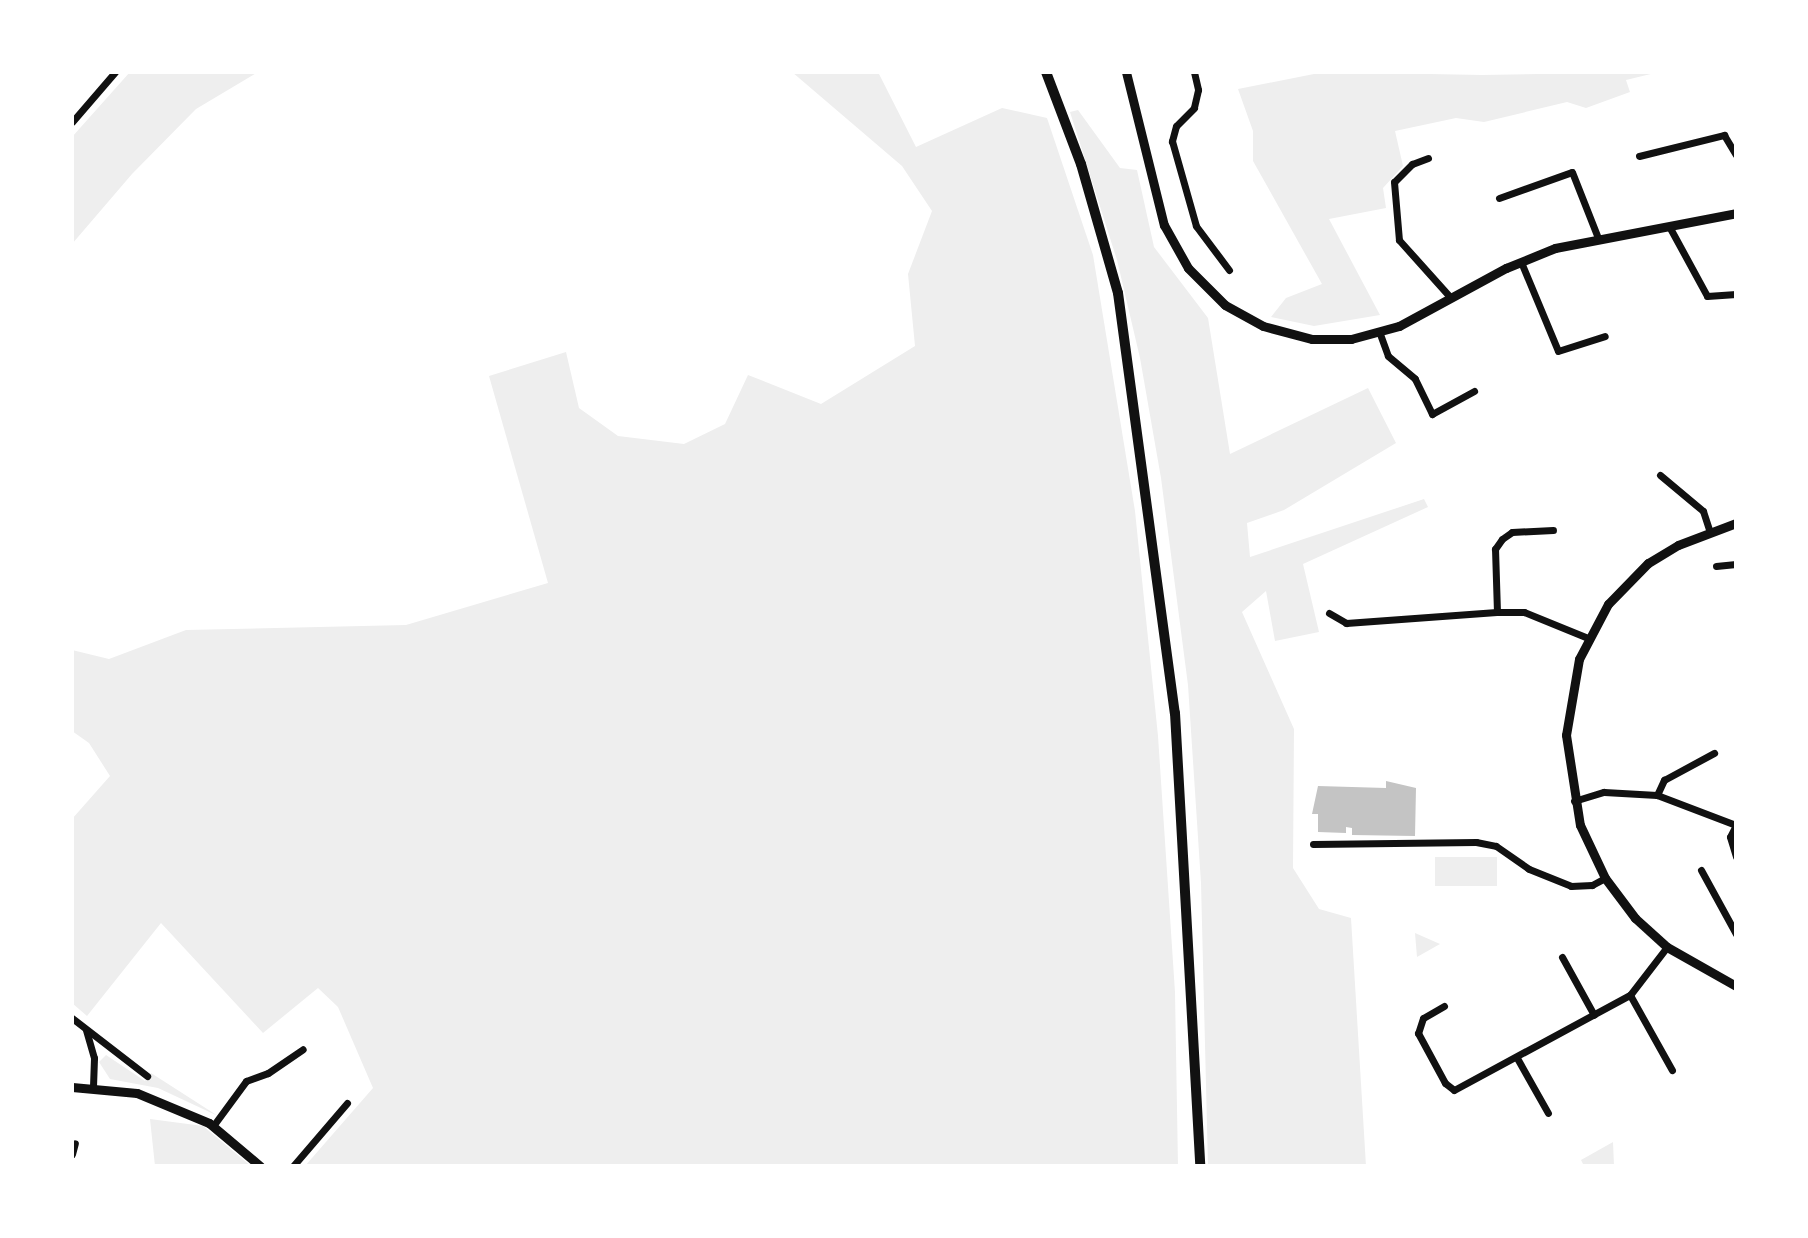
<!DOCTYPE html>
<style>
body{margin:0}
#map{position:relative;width:1808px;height:1238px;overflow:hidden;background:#fff;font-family:Jost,sans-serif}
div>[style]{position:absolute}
.green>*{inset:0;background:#eee;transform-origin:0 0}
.building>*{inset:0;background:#c4c4c4}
.minor>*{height:7px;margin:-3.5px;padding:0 3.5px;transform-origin:3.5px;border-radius:3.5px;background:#111}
.tertiary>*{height:9px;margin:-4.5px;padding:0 4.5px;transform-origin:4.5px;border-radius:4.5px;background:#111}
.primary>*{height:10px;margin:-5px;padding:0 5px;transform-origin:5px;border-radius:5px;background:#111}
span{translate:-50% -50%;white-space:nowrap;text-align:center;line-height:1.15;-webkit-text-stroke:7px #fff;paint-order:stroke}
.frame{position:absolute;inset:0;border:74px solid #fff;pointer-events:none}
</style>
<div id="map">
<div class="green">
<i style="clip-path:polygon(130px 72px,258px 72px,196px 109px,132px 174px,72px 244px,72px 137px)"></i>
<i style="clip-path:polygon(792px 72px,878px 72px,916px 147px,1002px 108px,1047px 118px,1093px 255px,1135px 511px,1158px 736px,1175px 992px,1178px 1166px,305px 1166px,373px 1088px,338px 1007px,318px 988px,263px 1033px,161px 923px,87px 1016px,72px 1003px,72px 819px,110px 776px,89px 743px,72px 731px,72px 650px,109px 659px,186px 630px,406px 625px,548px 583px,489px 376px,566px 352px,579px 408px,618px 436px,684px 444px,725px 424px,748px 375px,821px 404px,915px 346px,908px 274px,932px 211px,902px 166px)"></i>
<i style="clip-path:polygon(1324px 72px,1482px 75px,1659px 72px,1626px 80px,1630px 92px,1586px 108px,1567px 102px,1484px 122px,1456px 118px,1395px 131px,1403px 166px,1383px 188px,1386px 208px,1329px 219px,1380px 315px,1314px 326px,1271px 317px,1286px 298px,1322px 284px,1253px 161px,1253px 131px,1238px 89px)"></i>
<i style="clip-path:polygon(1078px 110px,1120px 168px,1137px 170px,1154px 247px,1208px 318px,1230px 454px,1368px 388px,1396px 443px,1284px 510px,1247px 523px,1250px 557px,1424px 499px,1428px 507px,1303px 564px,1319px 632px,1275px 641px,1266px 591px,1242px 612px,1294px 729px,1293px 868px,1319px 909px,1351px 918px,1366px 1166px,1208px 1166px,1201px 883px,1188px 685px,1161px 478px,1140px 358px,1117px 260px,1070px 112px)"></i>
<i style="left:1435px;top:857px;width:62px;height:29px"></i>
<i style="clip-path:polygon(1415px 933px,1440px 944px,1417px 957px)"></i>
<i style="clip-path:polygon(106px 1055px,145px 1081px,151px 1073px,218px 1116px,158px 1088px,110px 1079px,99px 1062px)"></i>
<i style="clip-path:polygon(150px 1119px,203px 1126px,251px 1166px,155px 1166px)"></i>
<i style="clip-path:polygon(1613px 1142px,1614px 1166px,1584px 1166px,1581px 1160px)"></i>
</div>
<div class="building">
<i style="clip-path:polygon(1386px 781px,1416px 788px,1415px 836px,1352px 835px,1352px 828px,1346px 827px,1346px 833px,1318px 832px,1318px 814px,1312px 814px,1318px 786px,1386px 788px)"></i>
</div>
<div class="minor">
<i style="left:1194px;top:72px;width:18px;rotate:77deg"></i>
<i style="left:1198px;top:90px;width:18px;rotate:103deg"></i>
<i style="left:1194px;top:108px;width:25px;rotate:135deg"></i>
<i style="left:1176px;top:126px;width:16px;rotate:105deg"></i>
<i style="left:1172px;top:141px;width:88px;rotate:74.2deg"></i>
<i style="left:1196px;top:226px;width:55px;rotate:53.1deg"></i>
<i style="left:72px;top:122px;width:66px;rotate:-49.3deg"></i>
<i style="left:1639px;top:156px;width:88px;rotate:-13.9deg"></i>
<i style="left:1724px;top:135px;width:23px;rotate:59deg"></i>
<i style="left:1428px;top:158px;width:17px;rotate:159deg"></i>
<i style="left:1412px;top:164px;width:25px;rotate:135deg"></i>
<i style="left:1394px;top:182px;width:58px;rotate:85.1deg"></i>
<i style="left:1399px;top:240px;width:78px;rotate:48.1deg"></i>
<i style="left:1499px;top:198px;width:77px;rotate:-19.6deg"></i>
<i style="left:1572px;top:172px;width:71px;rotate:68.5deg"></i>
<i style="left:1670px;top:228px;width:77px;rotate:61.4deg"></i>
<i style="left:1707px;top:296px;width:29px;rotate:-4deg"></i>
<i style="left:1521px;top:262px;width:96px;rotate:67.4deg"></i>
<i style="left:1558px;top:351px;width:49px;rotate:-17.7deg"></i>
<i style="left:1380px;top:334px;width:23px;rotate:70deg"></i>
<i style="left:1388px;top:356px;width:35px;rotate:40deg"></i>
<i style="left:1415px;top:379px;width:39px;rotate:64deg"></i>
<i style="left:1432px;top:414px;width:48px;rotate:-28.7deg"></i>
<i style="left:1660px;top:475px;width:56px;rotate:39.9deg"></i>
<i style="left:1703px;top:511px;width:22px;rotate:72deg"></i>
<i style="left:1716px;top:566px;width:20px;rotate:-6deg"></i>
<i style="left:1497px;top:612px;width:27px"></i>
<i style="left:1524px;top:612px;width:69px;rotate:22.1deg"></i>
<i style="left:1329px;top:613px;width:20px;rotate:30deg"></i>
<i style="left:1346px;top:623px;width:151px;rotate:-4.2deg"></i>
<i style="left:1497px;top:612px;width:63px;rotate:-91.8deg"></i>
<i style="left:1495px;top:549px;width:12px;rotate:-55deg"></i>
<i style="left:1502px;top:539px;width:12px;rotate:-35deg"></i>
<i style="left:1512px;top:532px;width:41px;rotate:-2.8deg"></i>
<i style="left:1657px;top:795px;width:17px;rotate:-65deg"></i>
<i style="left:1664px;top:780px;width:57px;rotate:-28.4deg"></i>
<i style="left:1574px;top:801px;width:31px;rotate:-17deg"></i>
<i style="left:1604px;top:792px;width:53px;rotate:3.2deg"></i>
<i style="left:1657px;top:795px;width:85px;rotate:20.8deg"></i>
<i style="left:1736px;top:825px;width:13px;rotate:117deg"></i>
<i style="left:1730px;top:837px;width:21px;rotate:73deg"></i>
<i style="left:1313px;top:844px;width:163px;rotate:-0.7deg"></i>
<i style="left:1476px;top:842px;width:20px;rotate:11deg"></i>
<i style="left:1496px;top:846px;width:40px;rotate:34.9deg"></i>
<i style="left:1529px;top:869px;width:45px;rotate:22deg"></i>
<i style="left:1571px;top:886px;width:21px;rotate:-3deg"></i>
<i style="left:1592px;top:885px;width:15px;rotate:-28deg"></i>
<i style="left:1701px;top:870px;width:73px;rotate:61.3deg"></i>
<i style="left:1562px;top:957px;width:66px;rotate:61.1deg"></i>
<i style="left:1630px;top:995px;width:86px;rotate:60.8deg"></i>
<i style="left:1444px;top:1006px;width:24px;rotate:150deg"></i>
<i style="left:1423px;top:1018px;width:16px;rotate:108deg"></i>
<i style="left:1418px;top:1033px;width:57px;rotate:61.6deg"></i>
<i style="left:1445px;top:1083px;width:11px;rotate:38deg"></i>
<i style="left:1454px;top:1090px;width:200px;rotate:-28.4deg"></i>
<i style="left:1630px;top:995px;width:61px;rotate:-52.4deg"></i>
<i style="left:72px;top:1018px;width:95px;rotate:37.7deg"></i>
<i style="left:86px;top:1030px;width:29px;rotate:74deg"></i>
<i style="left:94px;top:1058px;width:29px;rotate:92deg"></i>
<i style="left:1517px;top:1058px;width:63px;rotate:60.6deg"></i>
<i style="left:213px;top:1126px;width:56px;rotate:-53.7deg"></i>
<i style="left:246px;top:1081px;width:23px;rotate:-20deg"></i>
<i style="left:268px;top:1073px;width:42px;rotate:-34.4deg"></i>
<i style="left:72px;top:1154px;width:11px;rotate:-75deg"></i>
<i style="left:293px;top:1166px;width:83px;rotate:-49.4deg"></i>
</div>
<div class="tertiary">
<i style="left:1126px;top:72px;width:158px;rotate:76.1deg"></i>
<i style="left:1164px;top:225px;width:49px;rotate:60.8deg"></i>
<i style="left:1188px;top:268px;width:52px;rotate:45deg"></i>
<i style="left:1225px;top:305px;width:43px;rotate:28.9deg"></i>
<i style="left:1263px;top:326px;width:51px;rotate:14.9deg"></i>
<i style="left:1312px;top:339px;width:39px"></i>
<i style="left:1351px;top:339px;width:50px;rotate:-15.2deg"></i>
<i style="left:1399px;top:326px;width:122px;rotate:-28.5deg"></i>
<i style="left:1506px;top:268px;width:53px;rotate:-22.2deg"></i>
<i style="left:1555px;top:248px;width:184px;rotate:-10.9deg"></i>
<i style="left:1736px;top:523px;width:62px;rotate:159.2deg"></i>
<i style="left:1678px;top:545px;width:35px;rotate:149deg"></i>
<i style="left:1648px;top:563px;width:57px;rotate:134.3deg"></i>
<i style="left:1608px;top:604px;width:62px;rotate:117.8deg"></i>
<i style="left:1579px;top:659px;width:77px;rotate:99.7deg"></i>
<i style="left:1566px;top:735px;width:91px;rotate:81.2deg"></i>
<i style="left:1580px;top:825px;width:59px;rotate:64.7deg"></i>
<i style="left:1605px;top:878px;width:50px;rotate:53.1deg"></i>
<i style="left:1635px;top:918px;width:43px;rotate:42.2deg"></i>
<i style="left:1667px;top:947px;width:79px;rotate:29.5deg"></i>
<i style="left:72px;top:1087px;width:65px;rotate:5.3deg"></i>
<i style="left:137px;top:1093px;width:78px;rotate:22.6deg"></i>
<i style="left:209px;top:1123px;width:67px;rotate:40.1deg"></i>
</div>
<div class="primary">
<i style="left:1046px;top:72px;width:98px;rotate:69.2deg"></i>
<i style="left:1081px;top:164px;width:134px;rotate:74deg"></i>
<i style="left:1118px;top:293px;width:424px;rotate:82.3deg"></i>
<i style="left:1175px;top:713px;width:454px;rotate:86.8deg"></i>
</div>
<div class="frame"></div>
</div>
